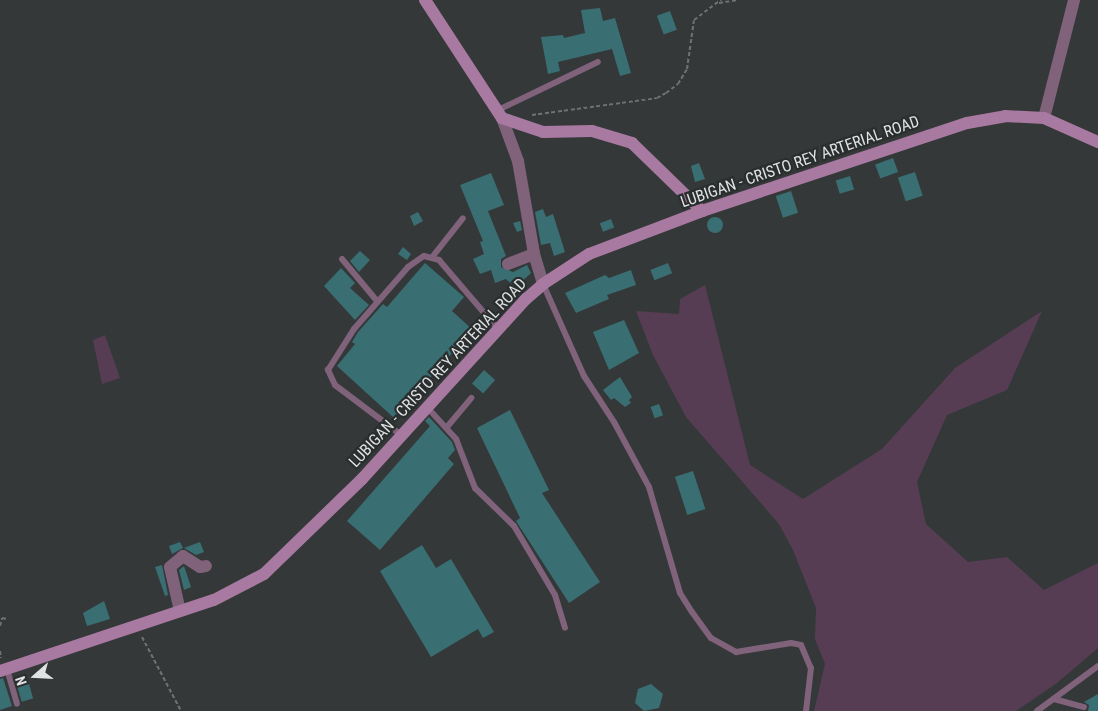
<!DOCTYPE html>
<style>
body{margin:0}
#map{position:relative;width:1098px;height:711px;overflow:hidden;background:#343838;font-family:"Roboto Condensed",sans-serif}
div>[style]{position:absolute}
.green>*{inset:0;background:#573d53}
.building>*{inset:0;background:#396e73;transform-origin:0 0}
.round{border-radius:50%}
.path>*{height:2px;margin-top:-1px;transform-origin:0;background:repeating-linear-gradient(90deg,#6e7272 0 4px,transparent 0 6.5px)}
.lane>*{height:6px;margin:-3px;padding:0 3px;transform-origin:3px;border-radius:3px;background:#80627b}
.street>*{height:12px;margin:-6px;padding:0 6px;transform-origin:6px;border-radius:6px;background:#80627b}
.secondary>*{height:12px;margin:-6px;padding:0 6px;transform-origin:6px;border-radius:6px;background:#a879a1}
span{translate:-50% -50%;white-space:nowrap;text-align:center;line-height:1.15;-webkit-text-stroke:4.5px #2a2e2e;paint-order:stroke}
.street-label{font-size:16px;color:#e0e3e3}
.north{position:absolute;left:10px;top:651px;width:50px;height:50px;-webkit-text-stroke:4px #2a2e2e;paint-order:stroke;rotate:251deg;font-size:14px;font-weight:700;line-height:20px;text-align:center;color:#e0e3e3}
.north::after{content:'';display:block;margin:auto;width:18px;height:22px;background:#e0e3e3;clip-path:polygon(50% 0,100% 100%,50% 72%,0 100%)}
</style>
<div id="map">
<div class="green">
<i style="clip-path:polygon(705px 285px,750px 465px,803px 499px,882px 449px,955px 368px,1042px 311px,1007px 390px,947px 415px,917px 482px,926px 524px,968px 562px,1007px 557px,1044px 590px,1098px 563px,1098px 648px,1057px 683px,1016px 711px,814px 711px,825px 664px,815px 639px,816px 608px,793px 550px,779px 524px,686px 417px,653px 355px,636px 311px,679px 314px,680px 299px)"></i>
<i style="clip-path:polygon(105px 335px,120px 378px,102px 384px,93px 340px)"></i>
</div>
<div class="building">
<i style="clip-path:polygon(600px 8px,603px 21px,615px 18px,631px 73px,620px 76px,612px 49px,558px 62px,560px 71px,548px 74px,541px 37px,563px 35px,564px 38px,585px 33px,581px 10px)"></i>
<i style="left:670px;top:11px;width:20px;height:14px;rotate:70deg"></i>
<i style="left:893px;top:158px;width:15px;height:19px;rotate:70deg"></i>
<i style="clip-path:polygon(699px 163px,705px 179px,695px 182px,691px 166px)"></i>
<i style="left:915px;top:172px;width:25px;height:18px;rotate:72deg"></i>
<i style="clip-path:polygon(491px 173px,504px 205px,488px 211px,506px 256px,501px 259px,501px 267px,513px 272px,527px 265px,531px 273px,518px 285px,521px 293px,506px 279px,495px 283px,491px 270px,480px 274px,473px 259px,484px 254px,480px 242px,483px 241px,460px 185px)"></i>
<i style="left:850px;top:176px;width:14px;height:15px;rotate:73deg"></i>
<i style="left:791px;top:191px;width:23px;height:16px;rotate:72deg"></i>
<i style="clip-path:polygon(543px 209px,546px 217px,553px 214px,565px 252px,554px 256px,550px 243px,541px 245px,535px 212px)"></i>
<i style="clip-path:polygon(418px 212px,423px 221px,414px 226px,410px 216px)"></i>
<i class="round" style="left:707px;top:217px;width:16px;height:16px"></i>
<i style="left:611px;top:219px;width:9px;height:12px;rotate:69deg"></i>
<i style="clip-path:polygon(520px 221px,522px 230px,517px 232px,513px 223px)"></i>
<i style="clip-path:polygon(403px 247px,411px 254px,407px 260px,398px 254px)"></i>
<i style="clip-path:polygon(360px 251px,370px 260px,359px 272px,350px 261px)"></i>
<i style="clip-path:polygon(425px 263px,464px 297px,452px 311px,473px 330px,394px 418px,337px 366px,355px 344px,352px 342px,358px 332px,383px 304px,387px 307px)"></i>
<i style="left:668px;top:263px;width:11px;height:19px;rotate:68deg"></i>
<i style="clip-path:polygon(341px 268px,355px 283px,350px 288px,369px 305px,355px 320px,324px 286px)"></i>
<i style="clip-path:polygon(631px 270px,636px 285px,607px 295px,609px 299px,576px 313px,565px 293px,605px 275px,609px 278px)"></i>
<i style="clip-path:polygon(624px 320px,639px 353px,609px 370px,593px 332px)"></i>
<i style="left:484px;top:370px;width:15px;height:18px;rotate:42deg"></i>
<i style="clip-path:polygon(620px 377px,632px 397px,629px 400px,631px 403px,625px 407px,614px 398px,611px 400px,603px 390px)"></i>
<i style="left:659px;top:404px;width:12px;height:9px;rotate:70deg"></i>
<i style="clip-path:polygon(510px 410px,549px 490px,542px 493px,600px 582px,569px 603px,516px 521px,520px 518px,477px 428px)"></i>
<i style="clip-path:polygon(429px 417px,452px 442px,455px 450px,448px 458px,454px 464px,380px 550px,347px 521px,430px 426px,425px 421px)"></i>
<i style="left:693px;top:471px;width:40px;height:19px;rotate:72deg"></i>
<i style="clip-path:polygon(180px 542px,183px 548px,172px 554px,169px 546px)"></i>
<i style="clip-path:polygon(200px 542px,204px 552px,196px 555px,184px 548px)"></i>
<i style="clip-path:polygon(422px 545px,436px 568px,451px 559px,494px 632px,483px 638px,478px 629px,431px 657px,380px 571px)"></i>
<i style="clip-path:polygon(162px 565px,168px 595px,165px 596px,155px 567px)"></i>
<i style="clip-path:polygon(184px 566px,191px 587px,184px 590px,179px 570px)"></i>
<i style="clip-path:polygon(104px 601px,110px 619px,87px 626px,83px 613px)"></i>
<i style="clip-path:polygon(3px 678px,12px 706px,0 710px,0 679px)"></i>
<i style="left:29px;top:684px;width:15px;height:12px;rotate:74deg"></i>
<i style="clip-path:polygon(651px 684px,663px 694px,659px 708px,644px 711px,635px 703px,638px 689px)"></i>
<i style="clip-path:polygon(1098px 694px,1098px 711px,1088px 711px,1089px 705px,1084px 702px)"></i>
</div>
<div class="path">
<i style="left:719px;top:3px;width:19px;rotate:-9deg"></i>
<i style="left:532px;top:115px;width:126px;rotate:-7.7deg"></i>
<i style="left:657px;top:98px;width:10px;rotate:-29deg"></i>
<i style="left:666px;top:93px;width:15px;rotate:-37deg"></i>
<i style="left:678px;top:84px;width:17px;rotate:-59deg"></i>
<i style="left:687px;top:69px;width:49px;rotate:-81.9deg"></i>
<i style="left:694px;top:20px;width:34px;rotate:-37deg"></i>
<i style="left:0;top:626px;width:8px;rotate:-76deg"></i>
<i style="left:2px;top:618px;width:5px;rotate:11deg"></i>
<i style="left:142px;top:637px;width:84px;rotate:62.2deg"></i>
<i style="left:0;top:651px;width:7px;rotate:82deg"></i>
</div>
<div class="lane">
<i style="left:496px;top:111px;width:113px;rotate:-25.7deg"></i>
<i style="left:433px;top:256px;width:48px;rotate:-51.7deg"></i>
<i style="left:342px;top:259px;width:55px;rotate:50.2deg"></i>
<i style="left:543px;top:284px;width:101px;rotate:66deg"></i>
<i style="left:584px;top:376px;width:55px;rotate:56.9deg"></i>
<i style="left:614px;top:422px;width:74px;rotate:61.7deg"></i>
<i style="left:649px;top:487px;width:110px;rotate:73.7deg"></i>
<i style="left:680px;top:593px;width:22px;rotate:58deg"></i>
<i style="left:692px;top:612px;width:32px;rotate:54deg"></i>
<i style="left:711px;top:638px;width:29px;rotate:29deg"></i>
<i style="left:736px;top:652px;width:56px;rotate:-9.3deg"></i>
<i style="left:791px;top:643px;width:10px;rotate:11deg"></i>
<i style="left:801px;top:645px;width:25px;rotate:67deg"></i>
<i style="left:811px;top:668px;width:43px;rotate:96.6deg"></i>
<i style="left:426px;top:406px;width:45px;rotate:47.7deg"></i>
<i style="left:456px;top:439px;width:53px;rotate:68.8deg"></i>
<i style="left:475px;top:488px;width:54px;rotate:44.3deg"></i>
<i style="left:514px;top:526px;width:80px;rotate:59.3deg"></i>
<i style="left:555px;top:595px;width:34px;rotate:73deg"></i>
<i style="left:447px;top:427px;width:38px;rotate:-50deg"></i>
<i style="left:400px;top:434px;width:81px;rotate:-143deg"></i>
<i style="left:335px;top:385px;width:17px;rotate:-115deg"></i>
<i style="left:328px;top:370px;width:49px;rotate:-57.6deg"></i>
<i style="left:354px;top:329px;width:82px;rotate:-48.9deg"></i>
<i style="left:408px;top:267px;width:19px;rotate:-35deg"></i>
<i style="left:424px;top:256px;width:16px;rotate:15deg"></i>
<i style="left:439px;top:260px;width:91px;rotate:49.5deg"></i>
<i style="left:7px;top:669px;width:36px;rotate:74deg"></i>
<i style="left:1054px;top:699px;width:31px;rotate:15deg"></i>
<i style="left:1037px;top:711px;width:76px;rotate:-36.4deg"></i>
</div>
<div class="street">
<i style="left:502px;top:118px;width:46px;rotate:69.6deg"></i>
<i style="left:518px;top:161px;width:94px;rotate:80.2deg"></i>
<i style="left:534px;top:254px;width:31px;rotate:73deg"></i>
<i style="left:1044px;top:118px;width:122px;rotate:-75.7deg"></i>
<i style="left:508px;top:264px;width:28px;rotate:-21deg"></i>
<i style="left:180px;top:611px;width:45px;rotate:-102.8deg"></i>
<i style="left:170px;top:567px;width:17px;rotate:-40deg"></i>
<i style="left:183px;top:556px;width:20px;rotate:33deg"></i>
<i style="left:200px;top:567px;width:6px;rotate:-9deg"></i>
</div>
<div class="secondary">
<i style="left:425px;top:0;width:141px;rotate:56.9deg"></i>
<i style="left:502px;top:118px;width:43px;rotate:18.9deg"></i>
<i style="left:543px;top:132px;width:49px;rotate:-1.2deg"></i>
<i style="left:592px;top:131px;width:42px;rotate:16.7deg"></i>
<i style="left:632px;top:143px;width:98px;rotate:44.2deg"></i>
<i style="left:0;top:671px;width:225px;rotate:-18.4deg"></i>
<i style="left:214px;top:600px;width:56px;rotate:-27.5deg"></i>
<i style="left:264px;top:574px;width:136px;rotate:-44.1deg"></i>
<i style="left:362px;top:479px;width:244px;rotate:-47.7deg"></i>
<i style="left:526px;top:299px;width:23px;rotate:-41deg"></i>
<i style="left:543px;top:284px;width:55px;rotate:-33.1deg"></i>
<i style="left:589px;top:254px;width:121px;rotate:-20.8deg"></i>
<i style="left:702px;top:211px;width:279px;rotate:-18.4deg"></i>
<i style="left:967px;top:123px;width:39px;rotate:-10deg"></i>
<i style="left:1005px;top:116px;width:39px;rotate:3deg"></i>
<i style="left:1044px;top:118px;width:59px;rotate:24deg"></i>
</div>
<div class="street-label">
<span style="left:800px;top:162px;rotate:-19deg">LUBIGAN - CRISTO REY ARTERIAL ROAD</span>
<span style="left:438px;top:373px;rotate:-47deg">LUBIGAN - CRISTO REY ARTERIAL ROAD</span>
</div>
<div class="north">N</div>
</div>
